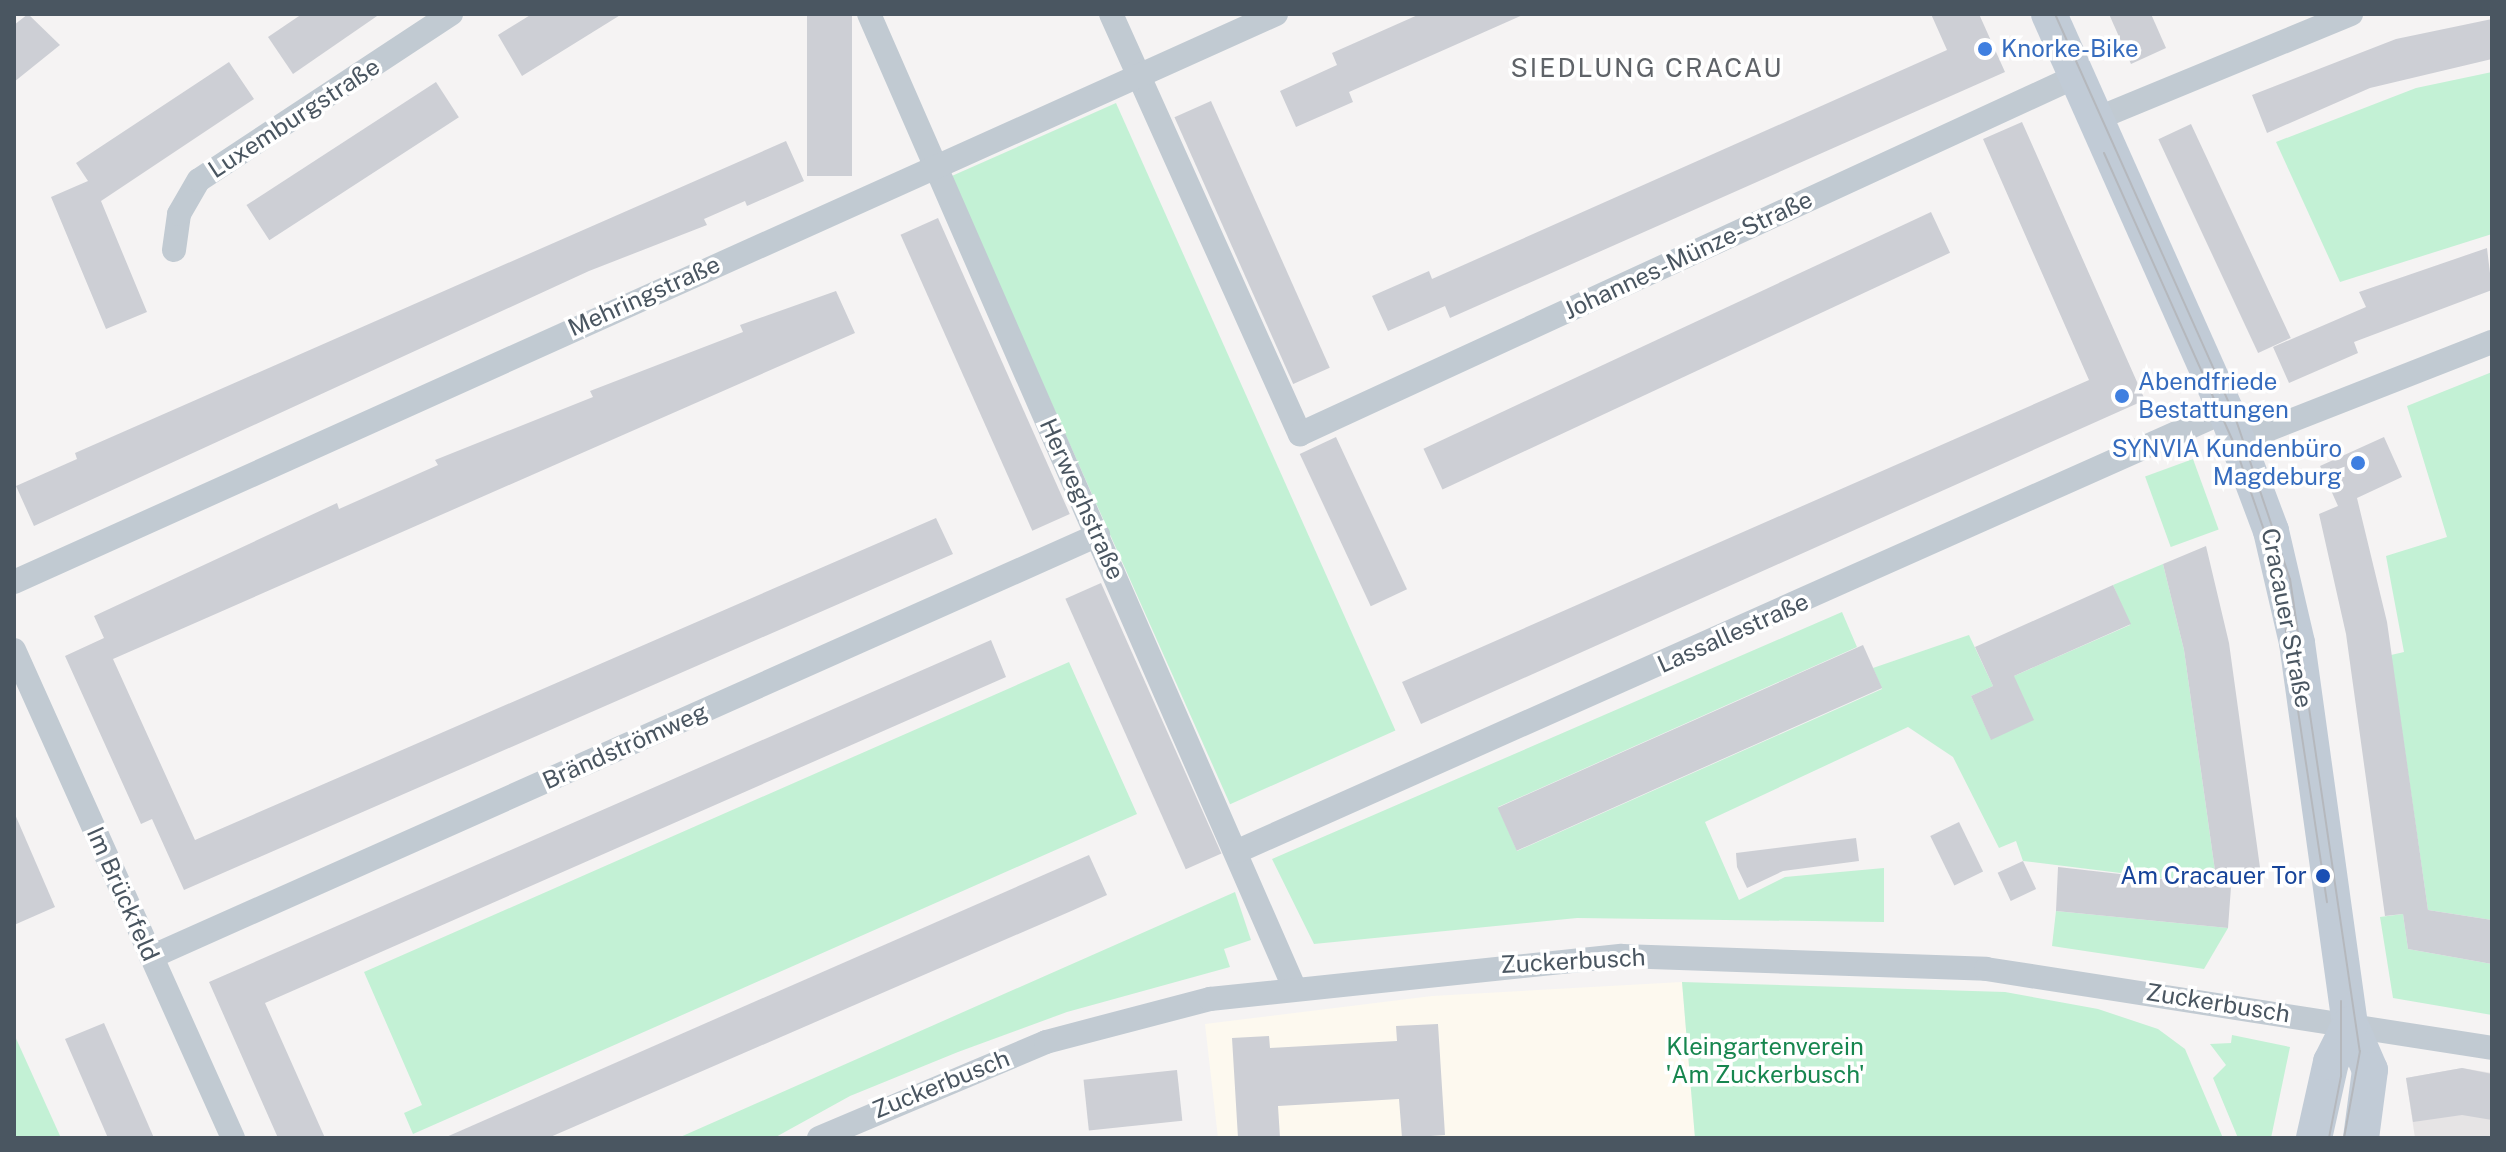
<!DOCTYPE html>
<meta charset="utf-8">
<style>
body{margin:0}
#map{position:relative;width:2506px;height:1152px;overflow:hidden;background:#f5f3f3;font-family:"Public Sans",sans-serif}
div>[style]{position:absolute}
.commercial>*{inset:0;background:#fdf9ef}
.education>*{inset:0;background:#e6e4e5}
.green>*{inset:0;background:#c3f1d5;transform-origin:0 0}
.building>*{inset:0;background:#cdcfd5;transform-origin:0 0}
.minor>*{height:24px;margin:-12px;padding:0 12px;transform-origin:12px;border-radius:12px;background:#c1cad2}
.secondary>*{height:36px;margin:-18px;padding:0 18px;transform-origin:18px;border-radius:18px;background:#c1cbd6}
.tram>*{height:2px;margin:-1px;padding:0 1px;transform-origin:1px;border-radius:1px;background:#b5b8bd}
.dots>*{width:22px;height:22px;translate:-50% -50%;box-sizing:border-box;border:4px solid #fff;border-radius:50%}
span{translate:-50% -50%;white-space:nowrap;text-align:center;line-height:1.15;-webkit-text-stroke:7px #fff;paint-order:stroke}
.shop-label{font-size:24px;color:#366cbe}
.left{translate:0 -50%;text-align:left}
.right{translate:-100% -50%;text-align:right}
.street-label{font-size:24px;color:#4a5661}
.transit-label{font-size:24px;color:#164399}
.park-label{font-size:24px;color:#17864f}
.neighbourhood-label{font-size:26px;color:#5f6368;letter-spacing:2px}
.frame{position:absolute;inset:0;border:16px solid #4a5661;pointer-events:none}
</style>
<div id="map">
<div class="commercial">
<i style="clip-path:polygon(1682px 982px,1695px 1138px,1218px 1138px,1205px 1024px,1432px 996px)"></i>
</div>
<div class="education">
<i style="clip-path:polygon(2462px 1068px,2492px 1073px,2492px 1138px,2415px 1138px,2406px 1078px)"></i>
</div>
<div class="green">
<i style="clip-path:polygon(2492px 72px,2492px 234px,2340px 282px,2276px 142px,2416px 88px)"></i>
<i style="left:1116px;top:103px;width:687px;height:181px;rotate:66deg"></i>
<i style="clip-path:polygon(2492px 372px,2492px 920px,2428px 910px,2391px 655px,2404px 652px,2386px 556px,2447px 537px,2407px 406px)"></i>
<i style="left:2193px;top:459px;width:75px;height:51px;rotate:70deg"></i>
<i style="clip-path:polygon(2163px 564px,2184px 650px,2217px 885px,2023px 861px,2016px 841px,1999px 848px,1953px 757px,1908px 727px,1705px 822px,1739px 900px,1785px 877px,1884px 868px,1884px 922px,1577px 918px,1314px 944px,1272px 859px,1842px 612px,1857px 647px,1498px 807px,1517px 851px,1882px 689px,1873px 668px,1969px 635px,1993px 686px,1971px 696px,1991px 739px,2014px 676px,2130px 625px,2113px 585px)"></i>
<i style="clip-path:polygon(1069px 662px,1137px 814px,413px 1134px,404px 1113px,422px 1105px,364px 972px)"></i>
<i style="clip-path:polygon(1235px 892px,1251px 940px,1224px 949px,1230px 967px,1067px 1012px,958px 1052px,850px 1096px,774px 1138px,678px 1138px)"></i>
<i style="clip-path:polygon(2056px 911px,2228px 928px,2204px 969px,2052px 946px)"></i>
<i style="clip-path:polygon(2403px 914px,2408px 949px,2492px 964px,2492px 1015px,2393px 998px,2380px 917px)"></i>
<i style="clip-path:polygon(1682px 982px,2005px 992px,2098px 1009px,2158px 1029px,2185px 1049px,2223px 1138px,1695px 1138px)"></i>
<i style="clip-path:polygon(14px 1034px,61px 1138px,14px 1138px)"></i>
<i style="clip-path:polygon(2232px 1035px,2290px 1047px,2271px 1138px,2238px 1138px,2213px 1078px,2226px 1065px,2210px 1044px,2231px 1043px)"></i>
</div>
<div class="building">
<i style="clip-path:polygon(28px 14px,60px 45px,14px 82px,14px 25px)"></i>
<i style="clip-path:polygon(302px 14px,380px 14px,293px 74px,268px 37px)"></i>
<i style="clip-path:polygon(532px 14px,622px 14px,522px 76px,498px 35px)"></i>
<i style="left:807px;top:14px;width:45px;height:162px"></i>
<i style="clip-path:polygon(1420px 14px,1525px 14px,1349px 92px,1353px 102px,1296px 127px,1280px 91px,1337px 65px,1332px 53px)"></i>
<i style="clip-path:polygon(1931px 14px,1979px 14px,2005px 72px,1450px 318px,1445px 306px,1388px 331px,1372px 296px,1429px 271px,1432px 279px,1947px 50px)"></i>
<i style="clip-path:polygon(2109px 14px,2151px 14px,2166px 48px,2131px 64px)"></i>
<i style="clip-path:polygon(2492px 19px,2492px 59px,2370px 88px,2267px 133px,2252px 95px,2396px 39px)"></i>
<i style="clip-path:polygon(229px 62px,254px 99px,101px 201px,147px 312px,106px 329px,51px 197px,88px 181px,76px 163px)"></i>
<i style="left:436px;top:82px;width:42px;height:226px;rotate:57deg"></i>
<i style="left:1211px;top:101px;width:292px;height:40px;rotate:66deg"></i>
<i style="clip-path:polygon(2022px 122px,2145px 400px,1421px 724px,1402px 682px,2089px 380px,1983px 139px)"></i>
<i style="left:2191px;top:124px;width:236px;height:36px;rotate:65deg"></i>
<i style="clip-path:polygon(786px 141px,804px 181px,747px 206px,745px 201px,704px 219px,707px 225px,589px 271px,34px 526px,16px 486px,77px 459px,75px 453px)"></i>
<i style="left:1931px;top:212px;width:45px;height:560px;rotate:65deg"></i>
<i style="left:938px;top:218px;width:324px;height:41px;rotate:66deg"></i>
<i style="clip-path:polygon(2487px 248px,2492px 290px,2354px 342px,2358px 353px,2289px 383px,2273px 347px,2366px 307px,2359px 292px)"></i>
<i style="clip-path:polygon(836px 291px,855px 333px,113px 659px,195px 840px,936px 518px,953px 554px,184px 890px,152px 819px,141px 824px,65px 656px,104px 638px,94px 616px,337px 503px,339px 509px,438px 465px,435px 460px,593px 397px,590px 391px,743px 332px,740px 325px)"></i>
<i style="left:1336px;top:437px;width:168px;height:40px;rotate:65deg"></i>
<i style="clip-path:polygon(2384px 437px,2402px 477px,2357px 498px,2387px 622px,2428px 910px,2492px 920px,2492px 964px,2408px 949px,2403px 914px,2385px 916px,2346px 634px,2319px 514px,2338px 506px,2320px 466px)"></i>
<i style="clip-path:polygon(2206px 546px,2229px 643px,2262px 882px,2231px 887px,2228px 928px,2056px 911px,2058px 867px,2217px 885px,2184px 650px,2163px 564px)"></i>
<i style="left:1101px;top:583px;width:296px;height:39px;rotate:66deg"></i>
<i style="clip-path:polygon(2113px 585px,2131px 624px,2014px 676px,2034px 720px,1991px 740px,1971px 696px,1993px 686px,1975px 647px)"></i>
<i style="clip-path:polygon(991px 640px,1006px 677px,265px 1003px,325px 1138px,278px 1138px,209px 982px)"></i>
<i style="left:1863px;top:645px;width:47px;height:400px;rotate:66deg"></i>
<i style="clip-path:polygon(14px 812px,55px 907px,14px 925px)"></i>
<i style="left:1959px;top:822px;width:55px;height:32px;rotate:64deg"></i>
<i style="clip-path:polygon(1856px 838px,1859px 861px,1783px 871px,1747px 888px,1737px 867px,1736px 853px)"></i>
<i style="clip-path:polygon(1089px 855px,1107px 895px,1069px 912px,548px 1138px,444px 1138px)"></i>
<i style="left:2023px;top:861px;width:31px;height:28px;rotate:65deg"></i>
<i style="clip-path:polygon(104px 1023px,154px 1138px,108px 1138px,65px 1039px)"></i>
<i style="clip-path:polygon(1438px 1024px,1445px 1135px,1402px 1138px,1399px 1099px,1278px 1106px,1280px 1138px,1238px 1138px,1232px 1038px,1269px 1036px,1270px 1048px,1397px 1041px,1396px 1026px)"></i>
<i style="clip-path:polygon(2462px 1068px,2492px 1074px,2492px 1120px,2462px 1115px,2413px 1122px,2406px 1078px)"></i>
<i style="left:1177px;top:1070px;width:51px;height:94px;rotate:84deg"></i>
</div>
<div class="minor">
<i style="left:869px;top:14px;width:1060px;rotate:66.41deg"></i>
<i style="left:1111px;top:14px;width:461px;rotate:65.8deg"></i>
<i style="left:1300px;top:434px;width:856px;rotate:-24.74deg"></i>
<i style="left:2096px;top:119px;width:276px;rotate:-22.4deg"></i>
<i style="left:174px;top:250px;width:36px;rotate:-82deg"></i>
<i style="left:179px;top:214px;width:39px;rotate:-60deg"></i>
<i style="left:199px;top:180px;width:302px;rotate:-33.4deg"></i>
<i style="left:2239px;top:441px;width:272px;rotate:-21.4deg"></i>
<i style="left:14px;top:582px;width:1384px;rotate:-24.23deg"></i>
<i style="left:14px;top:650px;width:535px;rotate:65.83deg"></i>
<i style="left:1238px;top:851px;width:1082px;rotate:-24.01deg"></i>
<i style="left:151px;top:957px;width:1037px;rotate:-24.02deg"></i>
<i style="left:819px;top:1138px;width:246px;rotate:-22.9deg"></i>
<i style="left:1046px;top:1042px;width:170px;rotate:-14.7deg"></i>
<i style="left:1210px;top:999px;width:414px;rotate:-6deg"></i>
<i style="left:1622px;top:956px;width:364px;rotate:2deg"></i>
<i style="left:1986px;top:969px;width:512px;rotate:8.87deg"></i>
</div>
<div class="secondary">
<i style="left:2049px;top:14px;width:435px;rotate:66deg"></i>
<i style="left:2226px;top:411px;width:128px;rotate:69.4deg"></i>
<i style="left:2271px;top:531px;width:115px;rotate:76.9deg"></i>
<i style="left:2297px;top:643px;width:385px;rotate:82.1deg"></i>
<i style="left:2350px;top:1024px;width:50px;rotate:66.5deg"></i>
<i style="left:2370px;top:1070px;width:69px;rotate:97.5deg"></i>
<i style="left:2314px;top:1138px;width:78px;rotate:-77.4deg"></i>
<i style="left:2331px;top:1062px;width:42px;rotate:-63.4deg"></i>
</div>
<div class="tram">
<i style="left:2055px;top:14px;width:435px;rotate:65.9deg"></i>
<i style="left:2233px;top:411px;width:177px;rotate:71.3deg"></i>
<i style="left:2290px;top:579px;width:477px;rotate:81.6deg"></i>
<i style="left:2360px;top:1051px;width:88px;rotate:100.4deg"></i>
<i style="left:2104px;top:153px;width:321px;rotate:65.9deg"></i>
<i style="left:2235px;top:446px;width:126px;rotate:71deg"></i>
<i style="left:2276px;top:565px;width:341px;rotate:81.4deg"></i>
<i style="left:2329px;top:1138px;width:63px;rotate:-79deg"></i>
<i style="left:2341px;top:1076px;width:75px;rotate:-90deg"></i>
</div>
<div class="dots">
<i style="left:1985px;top:49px;background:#3f7fe0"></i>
<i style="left:2122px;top:396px;background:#3f7fe0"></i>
<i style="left:2358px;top:463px;background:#3f7fe0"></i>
<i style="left:2323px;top:876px;background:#1a4fb4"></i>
</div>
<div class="shop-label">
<span class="left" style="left:2001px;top:49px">Knorke-Bike</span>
<span class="left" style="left:2138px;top:396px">Abendfriede<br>Bestattungen</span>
<span class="right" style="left:2342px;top:463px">SYNVIA Kundenbüro<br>Magdeburg</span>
</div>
<div class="street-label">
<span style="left:294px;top:118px;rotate:-33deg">Luxemburgstraße</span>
<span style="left:1688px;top:255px;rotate:-25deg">Johannes-Münze-Straße</span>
<span style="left:644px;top:296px;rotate:-24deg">Mehringstraße</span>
<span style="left:1082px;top:499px;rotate:66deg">Herweghstraße</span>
<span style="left:2287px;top:618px;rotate:79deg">Cracauer Straße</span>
<span style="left:1733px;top:633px;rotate:-24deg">Lassallestraße</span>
<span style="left:625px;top:746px;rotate:-24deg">Brändströmweg</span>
<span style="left:123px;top:894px;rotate:66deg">Im Brückfeld</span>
<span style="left:1573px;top:961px;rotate:-3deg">Zuckerbusch</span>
<span style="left:2218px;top:1003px;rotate:9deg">Zuckerbusch</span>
<span style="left:941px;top:1084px;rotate:-22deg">Zuckerbusch</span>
</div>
<div class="transit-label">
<span class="right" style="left:2307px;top:876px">Am Cracauer Tor</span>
</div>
<div class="park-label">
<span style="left:1765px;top:1061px">Kleingartenverein<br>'Am Zuckerbusch'</span>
</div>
<div class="neighbourhood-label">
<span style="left:1647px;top:68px">SIEDLUNG CRACAU</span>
</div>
<div class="frame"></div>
</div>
